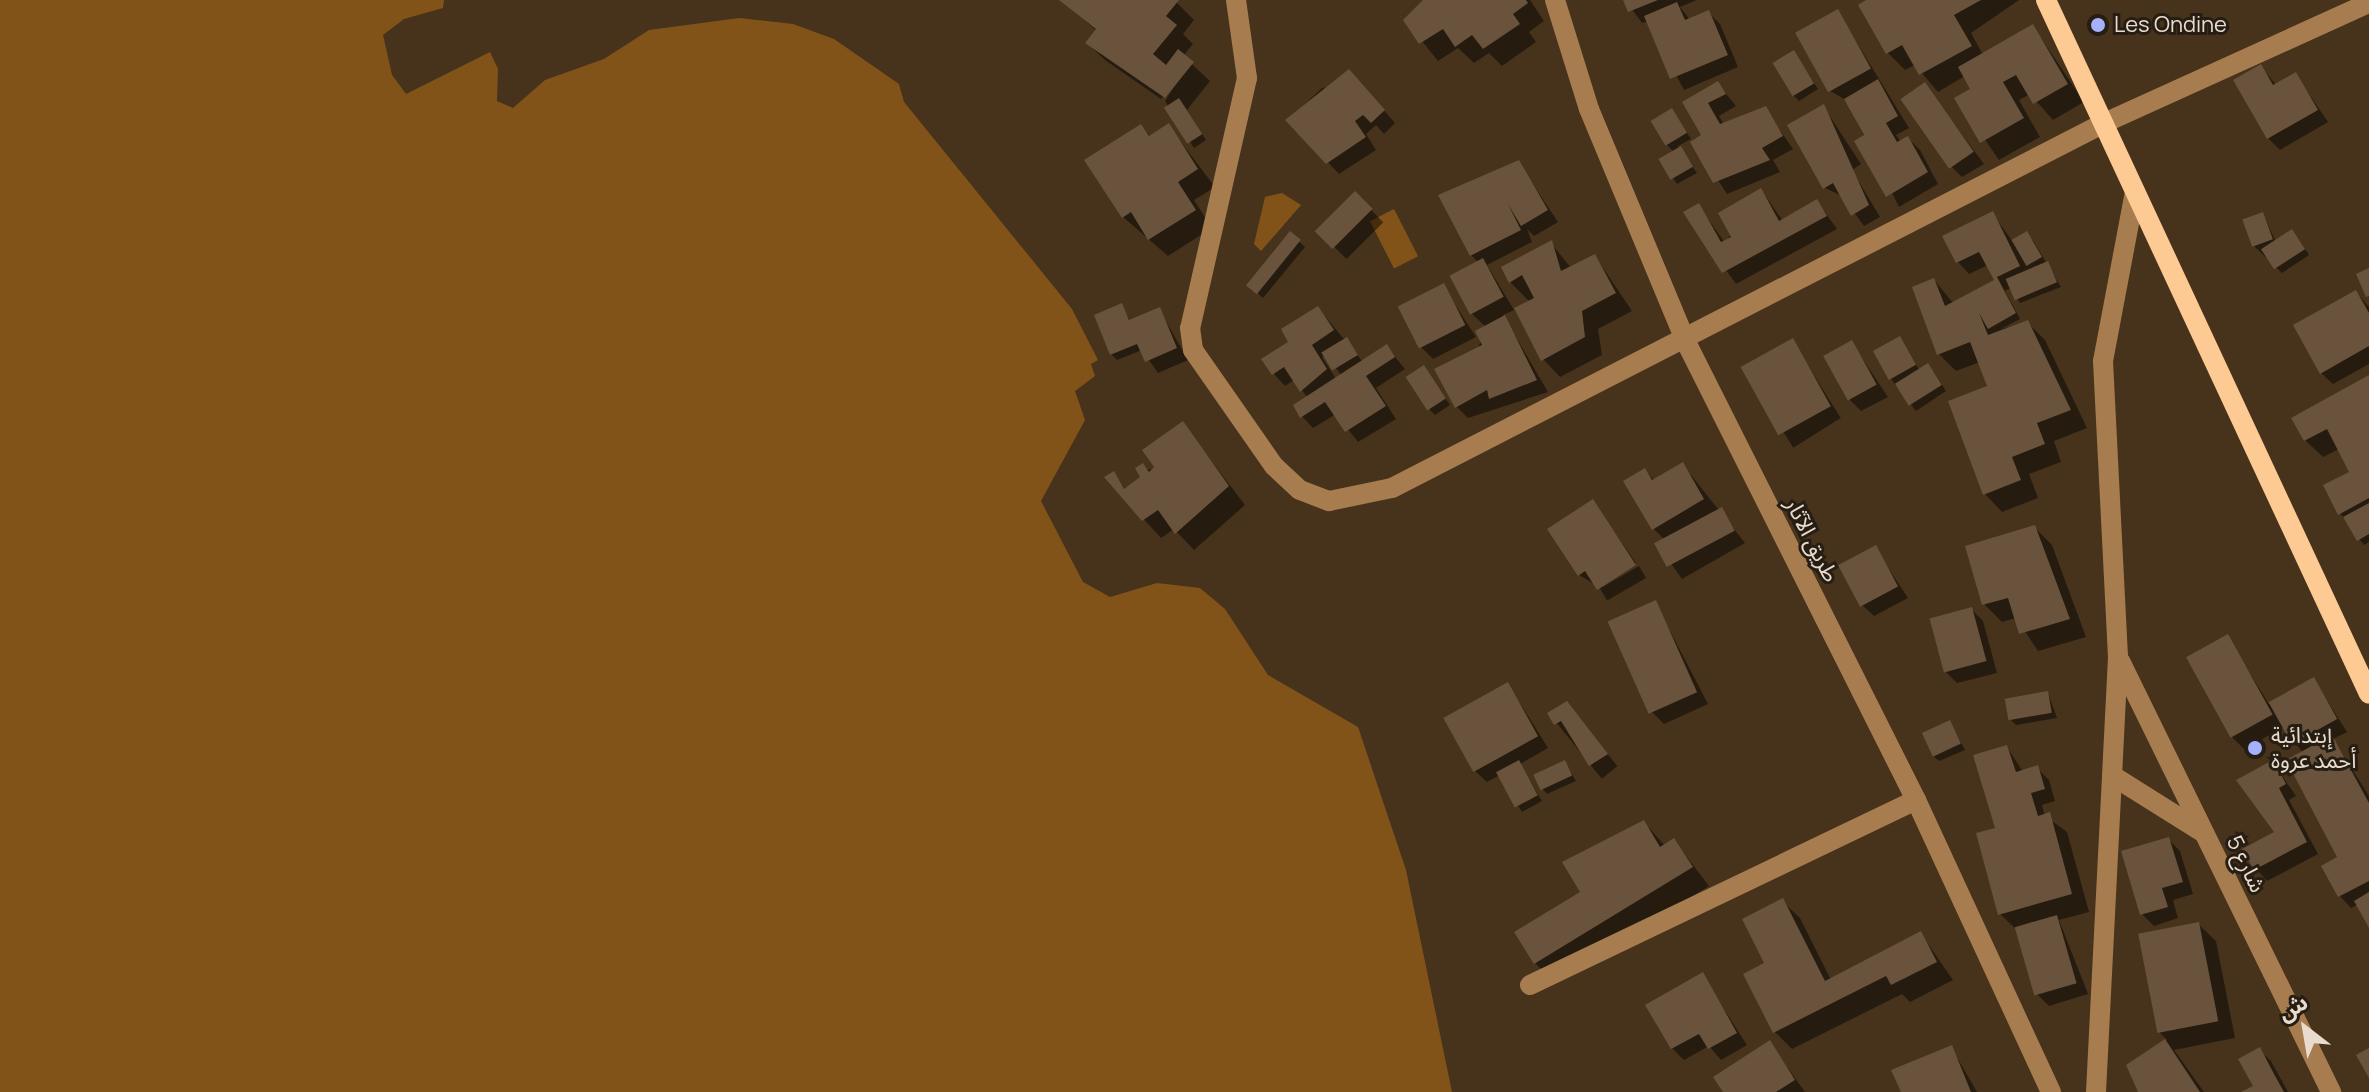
<!DOCTYPE html>
<meta charset="utf-8">
<style>
body{margin:0}
#map{position:relative;width:2369px;height:1092px;overflow:hidden;background:#47331c;font-family:Manrope,"Noto Sans Arabic",sans-serif}
div>[style]{position:absolute}
.water>*{inset:0;background:#815319;transform-origin:0 0}
.shadow>*{inset:0;background:#0007;transform-origin:0 0}
.building>*{inset:0;background:#69533c;transform-origin:0 0}
.minor>*{height:20px;margin:-10px;padding:0 10px;transform-origin:10px;border-radius:10px;background:#a77d50}
.major>*{height:20px;margin:-10px;padding:0 10px;transform-origin:10px;border-radius:10px;background:#feca94}
.dots>*{width:22px;height:22px;translate:-50% -50%;box-sizing:border-box;border:4px solid #261d13;border-radius:50%}
span{translate:-50% -50%;white-space:nowrap;text-align:center;line-height:1.15;-webkit-text-stroke:6px #261d13;paint-order:stroke}
.poi-label{font-size:22px;color:#e9dccf}
.left{translate:0 -50%;text-align:left}
.street-label{font-size:22px;color:#e9dccf}
.north{position:absolute;left:2265px;top:988px;width:80px;height:80px;-webkit-text-stroke:6px #261d13;paint-order:stroke;rotate:329deg;font-size:22px;font-weight:700;line-height:32px;text-align:center;color:#e9dccf}
.north::after{content:'';display:block;margin:auto;width:28px;height:36px;background:#e9dccf;clip-path:polygon(50% 0,100% 100%,50% 72%,0 100%)}
</style>
<div id="map">
<div class="water">
<i style="clip-path:polygon(0 0,444px 0,443px 8px,404px 19px,383px 35px,392px 75px,406px 94px,490px 52px,498px 69px,497px 101px,513px 108px,545px 80px,604px 59px,649px 30px,739px 18px,793px 24px,834px 39px,899px 84px,904px 102px,1072px 309px,1098px 360px,1091px 364px,1095px 376px,1075px 391px,1085px 420px,1041px 501px,1083px 582px,1110px 597px,1157px 583px,1200px 588px,1225px 609px,1268px 675px,1358px 727px,1406px 870px,1452px 1092px,0 1092px)"></i>
<i style="clip-path:polygon(1282px 193px,1301px 205px,1261px 251px,1254px 244px,1265px 197px)"></i>
<i style="left:1394px;top:209px;width:53px;height:27px;rotate:63deg"></i>
</div>
<div class="shadow">
<i style="clip-path:polygon(1061px 0,1174px 0,1194px 20px,1183px 34px,1193px 44px,1183px 56px,1210px 81px,1187px 110px,1206px 140px,1194px 148px,1165px 101px,1180px 77px,1161px 99px,1105px 60px,1087px 43px,1097px 31px)"></i>
<i style="clip-path:polygon(1425px 0,1530px 0,1544px 21px,1529px 32px,1536px 42px,1502px 66px,1489px 53px,1474px 63px,1458px 48px,1438px 61px,1406px 21px)"></i>
<i style="clip-path:polygon(1625px 0,1697px 0,1680px 7px,1690px 20px,1708px 12px,1720px 24px,1738px 67px,1684px 90px,1648px 21px,1642px 23px)"></i>
<i style="clip-path:polygon(1870px 0,2019px 0,1971px 33px,1983px 55px,2033px 26px,2084px 102px,2053px 120px,2030px 94px,2019px 100px,2040px 137px,1999px 160px,1957px 99px,1973px 90px,1965px 76px,1938px 92px,1915px 65px,1905px 70px,1888px 53px)"></i>
<i style="clip-path:polygon(1838px 12px,1909px 128px,1896px 135px,1901px 142px,1908px 138px,1920px 150px,1938px 184px,1899px 207px,1846px 100px,1830px 91px)"></i>
<i style="clip-path:polygon(1794px 52px,1818px 89px,1799px 101px,1793px 95px)"></i>
<i style="clip-path:polygon(2261px 67px,2277px 86px,2296px 75px,2328px 122px,2280px 150px,2268px 138px)"></i>
<i style="clip-path:polygon(1361px 84px,1395px 123px,1384px 134px,1376px 125px,1366px 134px,1376px 150px,1339px 174px,1288px 120px,1322px 88px)"></i>
<i style="clip-path:polygon(1718px 84px,1736px 106px,1719px 116px,1724px 125px,1765px 109px,1793px 149px,1773px 160px,1780px 172px,1727px 194px,1691px 139px,1678px 146px,1697px 173px,1677px 184px,1661px 160px,1674px 152px,1667px 145px,1672px 110px,1693px 142px,1704px 136px,1685px 103px)"></i>
<i style="clip-path:polygon(1925px 85px,1984px 164px,1962px 177px,1950px 165px)"></i>
<i style="clip-path:polygon(1823px 106px,1861px 164px,1852px 170px,1880px 217px,1864px 226px,1842px 196px,1825px 188px)"></i>
<i style="clip-path:polygon(1168px 125px,1215px 187px,1194px 200px,1212px 228px,1168px 256px,1123px 217px,1141px 126px,1151px 137px)"></i>
<i style="clip-path:polygon(1518px 162px,1558px 222px,1534px 236px,1527px 229px,1532px 242px,1487px 265px,1514px 310px,1503px 315px,1548px 392px,1468px 418px,1456px 406px,1486px 327px,1472px 314px,1479px 263px,1471px 255px)"></i>
<i style="clip-path:polygon(1761px 190px,1783px 221px,1817px 201px,1837px 229px,1736px 284px,1686px 213px,1699px 206px,1725px 243px)"></i>
<i style="left:1355px;top:194px;width:40px;height:52px;rotate:45deg"></i>
<i style="clip-path:polygon(1992px 213px,2013px 242px,2027px 234px,2032px 239px,2061px 287px,2020px 303px,2011px 288px,2005px 291px,2020px 319px,2001px 329px,2027px 322px,2045px 340px,2087px 428px,2054px 441px,2061px 462px,2029px 474px,2038px 498px,2002px 512px,1985px 494px,1990px 387px,1980px 362px,1956px 371px,1939px 354px,1934px 280px,1954px 304px,1997px 280px,1988px 265px,1969px 274px,1958px 262px)"></i>
<i style="clip-path:polygon(2263px 214px,2276px 242px,2297px 237px,2309px 255px,2282px 273px,2254px 246px)"></i>
<i style="clip-path:polygon(1290px 233px,1305px 247px,1263px 298px,1254px 290px)"></i>
<i style="clip-path:polygon(1551px 243px,1571px 268px,1595px 256px,1632px 311px,1598px 329px,1602px 355px,1560px 377px,1543px 359px,1530px 302px,1510px 282px)"></i>
<i style="clip-path:polygon(1443px 286px,1476px 337px,1433px 359px,1421px 347px)"></i>
<i style="clip-path:polygon(2356px 292px,2369px 307px,2369px 364px,2333px 384px,2321px 373px)"></i>
<i style="clip-path:polygon(1121px 306px,1131px 322px,1159px 309px,1188px 360px,1158px 373px,1142px 350px,1117px 360px,1111px 354px)"></i>
<i style="clip-path:polygon(evenodd,1318px 308px,1363px 362px,1387px 347px,1405px 369px,1376px 388px,1396px 419px,1358px 442px,1336px 414px,1313px 428px,1302px 416px,1308px 398px,1294px 380px,1285px 386px,1274px 374px,1318px 308px,1326px 355px,1342px 376px,1336px 379px,1322px 357px,1326px 355px)"></i>
<i style="clip-path:polygon(1899px 338px,1920px 371px,1933px 371px,1946px 391px,1916px 411px,1891px 379px)"></i>
<i style="left:1792px;top:340px;width:92px;height:56px;rotate:58deg"></i>
<i style="clip-path:polygon(1852px 343px,1888px 397px,1861px 411px,1850px 400px)"></i>
<i style="clip-path:polygon(1424px 368px,1450px 405px,1435px 415px,1429px 409px)"></i>
<i style="clip-path:polygon(2369px 378px,2369px 542px,2364px 545px,2340px 513px,2352px 473px,2339px 449px,2323px 457px,2305px 440px)"></i>
<i style="clip-path:polygon(1183px 424px,1245px 505px,1194px 550px,1174px 529px,1161px 538px,1106px 478px,1114px 474px,1125px 490px,1143px 478px,1138px 470px,1158px 469px)"></i>
<i style="clip-path:polygon(1683px 465px,1745px 543px,1682px 579px,1658px 545px,1666px 541px,1653px 528px,1645px 470px,1655px 481px)"></i>
<i style="clip-path:polygon(1593px 502px,1636px 563px,1599px 587px,1579px 575px)"></i>
<i style="clip-path:polygon(2035px 528px,2052px 545px,2086px 637px,2038px 651px,2016px 618px,2002px 622px,1984px 604px)"></i>
<i style="clip-path:polygon(1875px 548px,1908px 598px,1874px 616px,1862px 605px)"></i>
<i style="left:1639px;top:566px;width:14px;height:45px;rotate:60deg"></i>
<i style="clip-path:polygon(1655px 602px,1708px 704px,1664px 724px,1652px 712px)"></i>
<i style="clip-path:polygon(1971px 609px,1983px 621px,1997px 673px,1957px 683px,1945px 671px)"></i>
<i style="clip-path:polygon(2227px 637px,2269px 704px,2314px 680px,2347px 732px,2333px 739px,2369px 796px,2369px 924px,2358px 904px,2351px 908px,2340px 896px,2324px 867px,2340px 858px,2303px 753px,2284px 727px,2244px 749px,2232px 737px)"></i>
<i style="clip-path:polygon(1508px 684px,1548px 748px,1520px 764px,1542px 801px,1522px 812px,1500px 775px,1487px 782px,1475px 771px)"></i>
<i style="clip-path:polygon(2048px 693px,2057px 718px,2016px 725px,2011px 720px)"></i>
<i style="left:1567px;top:704px;width:80px;height:20px;rotate:51deg"></i>
<i style="clip-path:polygon(1950px 722px,1965px 750px,1939px 761px,1933px 756px)"></i>
<i style="clip-path:polygon(2007px 747px,2023px 772px,2037px 768px,2049px 780px,2055px 801px,2042px 805px,2045px 816px,2067px 832px,2089px 912px,2059px 920px,2088px 994px,2049px 1006px,2037px 994px,2019px 932px,2000px 914px,1997px 829px)"></i>
<i style="clip-path:polygon(1565px 762px,1576px 781px,1547px 794px,1542px 788px)"></i>
<i style="clip-path:polygon(2273px 763px,2296px 796px,2289px 800px,2318px 854px,2267px 881px,2256px 869px,2277px 833px)"></i>
<i style="clip-path:polygon(1644px 822px,1665px 846px,1674px 840px,1709px 886px,1553px 981px,1535px 963px)"></i>
<i style="clip-path:polygon(2168px 839px,2180px 851px,2193px 894px,2173px 900px,2178px 918px,2154px 926px,2142px 914px)"></i>
<i style="clip-path:polygon(1782px 901px,1800px 918px,1831px 980px,1921px 934px,1953px 980px,1910px 1002px,1902px 994px,1792px 1049px,1774px 1031px,1767px 964px)"></i>
<i style="clip-path:polygon(2198px 924px,2216px 941px,2235px 1038px,2174px 1050px,2204px 1092px,2142px 1092px,2129px 1065px,2167px 1040px,2159px 1032px)"></i>
<i style="clip-path:polygon(1702px 975px,1747px 1045px,1721px 1060px,1709px 1046px,1684px 1060px,1672px 1048px)"></i>
<i style="clip-path:polygon(1769px 1042px,1805px 1092px,1725px 1092px)"></i>
<i style="clip-path:polygon(1951px 1047px,1977px 1092px,1903px 1092px)"></i>
<i style="clip-path:polygon(2259px 1050px,2271px 1061px,2288px 1092px,2246px 1092px,2255px 1087px)"></i>
</div>
<div class="building">
<i style="clip-path:polygon(1059px 0,1179px 0,1166px 16px,1177px 25px,1153px 54px,1166px 65px,1178px 49px,1194px 62px,1165px 98px,1085px 43px,1096px 29px)"></i>
<i style="clip-path:polygon(1423px 0,1526px 0,1528px 3px,1513px 14px,1520px 24px,1483px 49px,1472px 35px,1455px 47px,1443px 29px,1419px 44px,1403px 20px)"></i>
<i style="clip-path:polygon(1623px 0,1658px 0,1628px 12px)"></i>
<i style="clip-path:polygon(1866px 0,1981px 0,1954px 15px,1972px 46px,1919px 75px,1902px 45px,1886px 54px,1858px 5px)"></i>
<i style="clip-path:polygon(1677px 2px,1685px 20px,1709px 10px,1728px 55px,1670px 79px,1644px 16px)"></i>
<i style="left:1838px;top:9px;width:68px;height:49px;rotate:61deg"></i>
<i style="clip-path:polygon(2033px 24px,2068px 84px,2033px 104px,2016px 75px,2003px 82px,2024px 118px,1980px 143px,1954px 98px,1970px 89px,1958px 67px)"></i>
<i style="left:1794px;top:50px;width:39px;height:25px;rotate:59deg"></i>
<i style="clip-path:polygon(2261px 64px,2273px 85px,2296px 72px,2318px 110px,2267px 139px,2233px 80px)"></i>
<i style="clip-path:polygon(1349px 69px,1385px 110px,1371px 123px,1363px 115px,1355px 121px,1366px 137px,1326px 164px,1285px 120px)"></i>
<i style="clip-path:polygon(1878px 79px,1898px 116px,1886px 123px,1897px 142px,1908px 136px,1928px 172px,1886px 197px,1854px 141px,1864px 135px,1844px 99px)"></i>
<i style="clip-path:polygon(1718px 81px,1726px 94px,1708px 103px,1720px 124px,1766px 106px,1783px 136px,1762px 148px,1770px 160px,1713px 183px,1690px 142px,1701px 135px,1682px 102px)"></i>
<i style="left:1925px;top:82px;width:85px;height:30px;rotate:55deg"></i>
<i style="left:1179px;top:98px;width:43px;height:18px;rotate:57deg"></i>
<i style="clip-path:polygon(1824px 104px,1869px 205px,1851px 216px,1833px 183px,1823px 189px,1787px 125px)"></i>
<i style="left:1672px;top:108px;width:29px;height:25px;rotate:59deg"></i>
<i style="clip-path:polygon(1169px 123px,1198px 169px,1178px 182px,1196px 210px,1148px 240px,1131px 212px,1122px 218px,1084px 160px,1141px 124px,1149px 136px)"></i>
<i style="left:1681px;top:146px;width:24px;height:26px;rotate:60deg"></i>
<i style="clip-path:polygon(1519px 160px,1548px 210px,1521px 226px,1508px 204px,1521px 230px,1470px 256px,1438px 195px)"></i>
<i style="clip-path:polygon(1761px 188px,1779px 221px,1817px 199px,1827px 216px,1722px 273px,1683px 212px,1699px 203px,1721px 242px,1731px 237px,1718px 213px)"></i>
<i style="left:1355px;top:191px;width:25px;height:57px;rotate:45deg"></i>
<i style="clip-path:polygon(1993px 211px,2020px 266px,1997px 277px,2016px 313px,1988px 329px,1979px 313px,1988px 335px,2028px 320px,2071px 410px,2037px 423px,2045px 444px,2012px 457px,2021px 480px,1983px 495px,1948px 401px,1987px 386px,1970px 342px,1937px 355px,1912px 287px,1934px 278px,1945px 306px,1994px 280px,1979px 252px,1956px 263px,1942px 236px)"></i>
<i style="left:2263px;top:212px;width:29px;height:22px;rotate:70deg"></i>
<i style="left:2292px;top:229px;width:24px;height:37px;rotate:57deg"></i>
<i style="left:1290px;top:231px;width:14px;height:70px;rotate:39deg"></i>
<i style="left:2027px;top:231px;width:30px;height:18px;rotate:60deg"></i>
<i style="clip-path:polygon(1552px 240px,1561px 271px,1595px 254px,1616px 293px,1582px 311px,1585px 337px,1541px 361px,1514px 308px,1534px 298px,1522px 275px,1509px 283px,1501px 267px)"></i>
<i style="left:1483px;top:258px;width:44px;height:38px;rotate:62deg"></i>
<i style="left:2048px;top:261px;width:23px;height:46px;rotate:67deg"></i>
<i style="clip-path:polygon(2369px 268px,2369px 296px,2366px 297px,2356px 274px)"></i>
<i style="left:1444px;top:283px;width:47px;height:52px;rotate:63deg"></i>
<i style="clip-path:polygon(2356px 290px,2369px 313px,2369px 346px,2320px 374px,2293px 325px)"></i>
<i style="clip-path:polygon(1122px 303px,1129px 320px,1160px 307px,1177px 348px,1145px 362px,1137px 344px,1110px 355px,1094px 315px)"></i>
<i style="clip-path:polygon(1318px 306px,1334px 330px,1312px 345px,1327px 369px,1300px 392px,1284px 367px,1272px 375px,1261px 359px,1288px 342px,1281px 329px)"></i>
<i style="clip-path:polygon(1505px 315px,1537px 380px,1489px 399px,1487px 390px,1455px 408px,1434px 369px,1482px 345px,1475px 331px)"></i>
<i style="left:1900px;top:336px;width:33px;height:31px;rotate:61deg"></i>
<i style="left:1347px;top:337px;width:21px;height:30px;rotate:59deg"></i>
<i style="left:1793px;top:338px;width:78px;height:60px;rotate:61deg"></i>
<i style="left:1852px;top:340px;width:51px;height:33px;rotate:61deg"></i>
<i style="clip-path:polygon(1387px 344px,1395px 357px,1366px 376px,1386px 406px,1345px 432px,1325px 402px,1300px 418px,1293px 405px)"></i>
<i style="left:1928px;top:363px;width:26px;height:39px;rotate:58deg"></i>
<i style="left:1424px;top:365px;width:40px;height:22px;rotate:57deg"></i>
<i style="clip-path:polygon(2369px 375px,2369px 498px,2338px 515px,2323px 485px,2349px 472px,2327px 429px,2304px 441px,2291px 418px)"></i>
<i style="clip-path:polygon(1183px 421px,1229px 486px,1175px 534px,1158px 510px,1142px 521px,1104px 477px,1114px 471px,1124px 489px,1140px 477px,1135px 468px,1143px 463px,1149px 472px,1154px 467px,1142px 450px)"></i>
<i style="clip-path:polygon(1683px 462px,1704px 499px,1652px 530px,1623px 481px,1645px 468px,1652px 480px)"></i>
<i style="clip-path:polygon(1593px 499px,1636px 565px,1597px 590px,1585px 571px,1578px 576px,1547px 529px)"></i>
<i style="clip-path:polygon(2369px 503px,2369px 534px,2357px 541px,2343px 517px)"></i>
<i style="left:1722px;top:507px;width:27px;height:77px;rotate:62deg"></i>
<i style="clip-path:polygon(2035px 525px,2070px 619px,2019px 634px,2008px 598px,1982px 605px,1965px 546px)"></i>
<i style="left:1876px;top:545px;width:47px;height:43px;rotate:62deg"></i>
<i style="left:1656px;top:600px;width:101px;height:53px;rotate:66deg"></i>
<i style="left:1972px;top:607px;width:56px;height:44px;rotate:75deg"></i>
<i style="left:2228px;top:634px;width:92px;height:48px;rotate:61deg"></i>
<i style="left:2314px;top:677px;width:48px;height:52px;rotate:61deg"></i>
<i style="left:1508px;top:682px;width:62px;height:74px;rotate:61deg"></i>
<i style="left:2048px;top:691px;width:22px;height:44px;rotate:80deg"></i>
<i style="clip-path:polygon(1567px 701px,1608px 754px,1589px 766px,1561px 721px,1554px 725px,1547px 713px)"></i>
<i style="left:1950px;top:720px;width:26px;height:31px;rotate:65deg"></i>
<i style="clip-path:polygon(2332px 735px,2369px 803px,2369px 881px,2338px 897px,2321px 866px,2337px 857px,2286px 760px)"></i>
<i style="clip-path:polygon(2007px 745px,2016px 772px,2038px 765px,2045px 789px,2031px 793px,2038px 816px,2050px 812px,2072px 894px,1998px 915px,1976px 833px,1995px 828px,1973px 755px)"></i>
<i style="left:1519px;top:760px;width:40px;height:26px;rotate:62deg"></i>
<i style="left:1565px;top:760px;width:17px;height:35px;rotate:65deg"></i>
<i style="clip-path:polygon(2273px 760px,2286px 784px,2279px 788px,2307px 842px,2254px 870px,2242px 849px,2274px 832px,2236px 780px)"></i>
<i style="clip-path:polygon(1644px 820px,1660px 847px,1674px 838px,1693px 867px,1534px 964px,1514px 932px,1580px 892px,1562px 862px)"></i>
<i style="clip-path:polygon(2169px 837px,2183px 882px,2162px 888px,2168px 907px,2140px 915px,2121px 851px)"></i>
<i style="clip-path:polygon(2369px 892px,2369px 928px,2354px 901px)"></i>
<i style="clip-path:polygon(1783px 898px,1825px 981px,1921px 931px,1937px 962px,1891px 985px,1886px 976px,1773px 1033px,1743px 974px,1764px 963px,1742px 919px)"></i>
<i style="left:2057px;top:915px;width:71px;height:44px;rotate:74deg"></i>
<i style="left:2199px;top:922px;width:101px;height:62px;rotate:79deg"></i>
<i style="clip-path:polygon(1703px 972px,1737px 1033px,1708px 1049px,1699px 1034px,1671px 1049px,1645px 1005px)"></i>
<i style="clip-path:polygon(2165px 1039px,2200px 1092px,2138px 1092px,2126px 1065px)"></i>
<i style="clip-path:polygon(1770px 1040px,1795px 1080px,1776px 1092px,1723px 1092px,1713px 1077px)"></i>
<i style="clip-path:polygon(1952px 1045px,1971px 1092px,1901px 1092px,1891px 1070px)"></i>
<i style="clip-path:polygon(2260px 1047px,2274px 1074px,2284px 1092px,2241px 1092px,2253px 1086px,2238px 1059px)"></i>
<i style="clip-path:polygon(2369px 1048px,2369px 1078px,2356px 1055px)"></i>
</div>
<div class="minor">
<i style="left:1236px;top:0;width:79px;rotate:82deg"></i>
<i style="left:1247px;top:78px;width:256px;rotate:102.8deg"></i>
<i style="left:1190px;top:328px;width:22px;rotate:82deg"></i>
<i style="left:1193px;top:350px;width:141px;rotate:55.1deg"></i>
<i style="left:1274px;top:466px;width:35px;rotate:43deg"></i>
<i style="left:1300px;top:490px;width:31px;rotate:21deg"></i>
<i style="left:1329px;top:501px;width:64px;rotate:-11.7deg"></i>
<i style="left:1392px;top:488px;width:798px;rotate:-27.14deg"></i>
<i style="left:2102px;top:124px;width:293px;rotate:-24.4deg"></i>
<i style="left:1555px;top:0;width:114px;rotate:72.7deg"></i>
<i style="left:1589px;top:109px;width:252px;rotate:67.4deg"></i>
<i style="left:1686px;top:342px;width:513px;rotate:63.33deg"></i>
<i style="left:1916px;top:800px;width:322px;rotate:65.2deg"></i>
<i style="left:2120px;top:661px;width:480px;rotate:63.9deg"></i>
<i style="left:2113px;top:776px;width:107px;rotate:32.1deg"></i>
<i style="left:1530px;top:985px;width:428px;rotate:-25.6deg"></i>
<i style="left:2096px;top:1092px;width:436px;rotate:-87.1deg"></i>
<i style="left:2118px;top:657px;width:296px;rotate:-92.9deg"></i>
<i style="left:2103px;top:361px;width:172px;rotate:-79.3deg"></i>
</div>
<div class="major">
<i style="left:2046px;top:0;width:765px;rotate:65.04deg"></i>
</div>
<div class="dots">
<i style="left:2098px;top:25px;background:#a6b1fc"></i>
<i style="left:2255px;top:748px;background:#a6b1fc"></i>
</div>
<div class="poi-label">
<span class="left" style="left:2114px;top:25px">Les Ondine</span>
<span class="left" style="left:2271px;top:748px">إبتدائية<br>أحمد عروة</span>
</div>
<div class="street-label">
<span style="left:1812px;top:540px;rotate:63deg">طريق الآثار</span>
<span style="left:2246px;top:864px;rotate:64deg">شارع 5</span>
</div>
<div class="north">ش</div>
</div>
